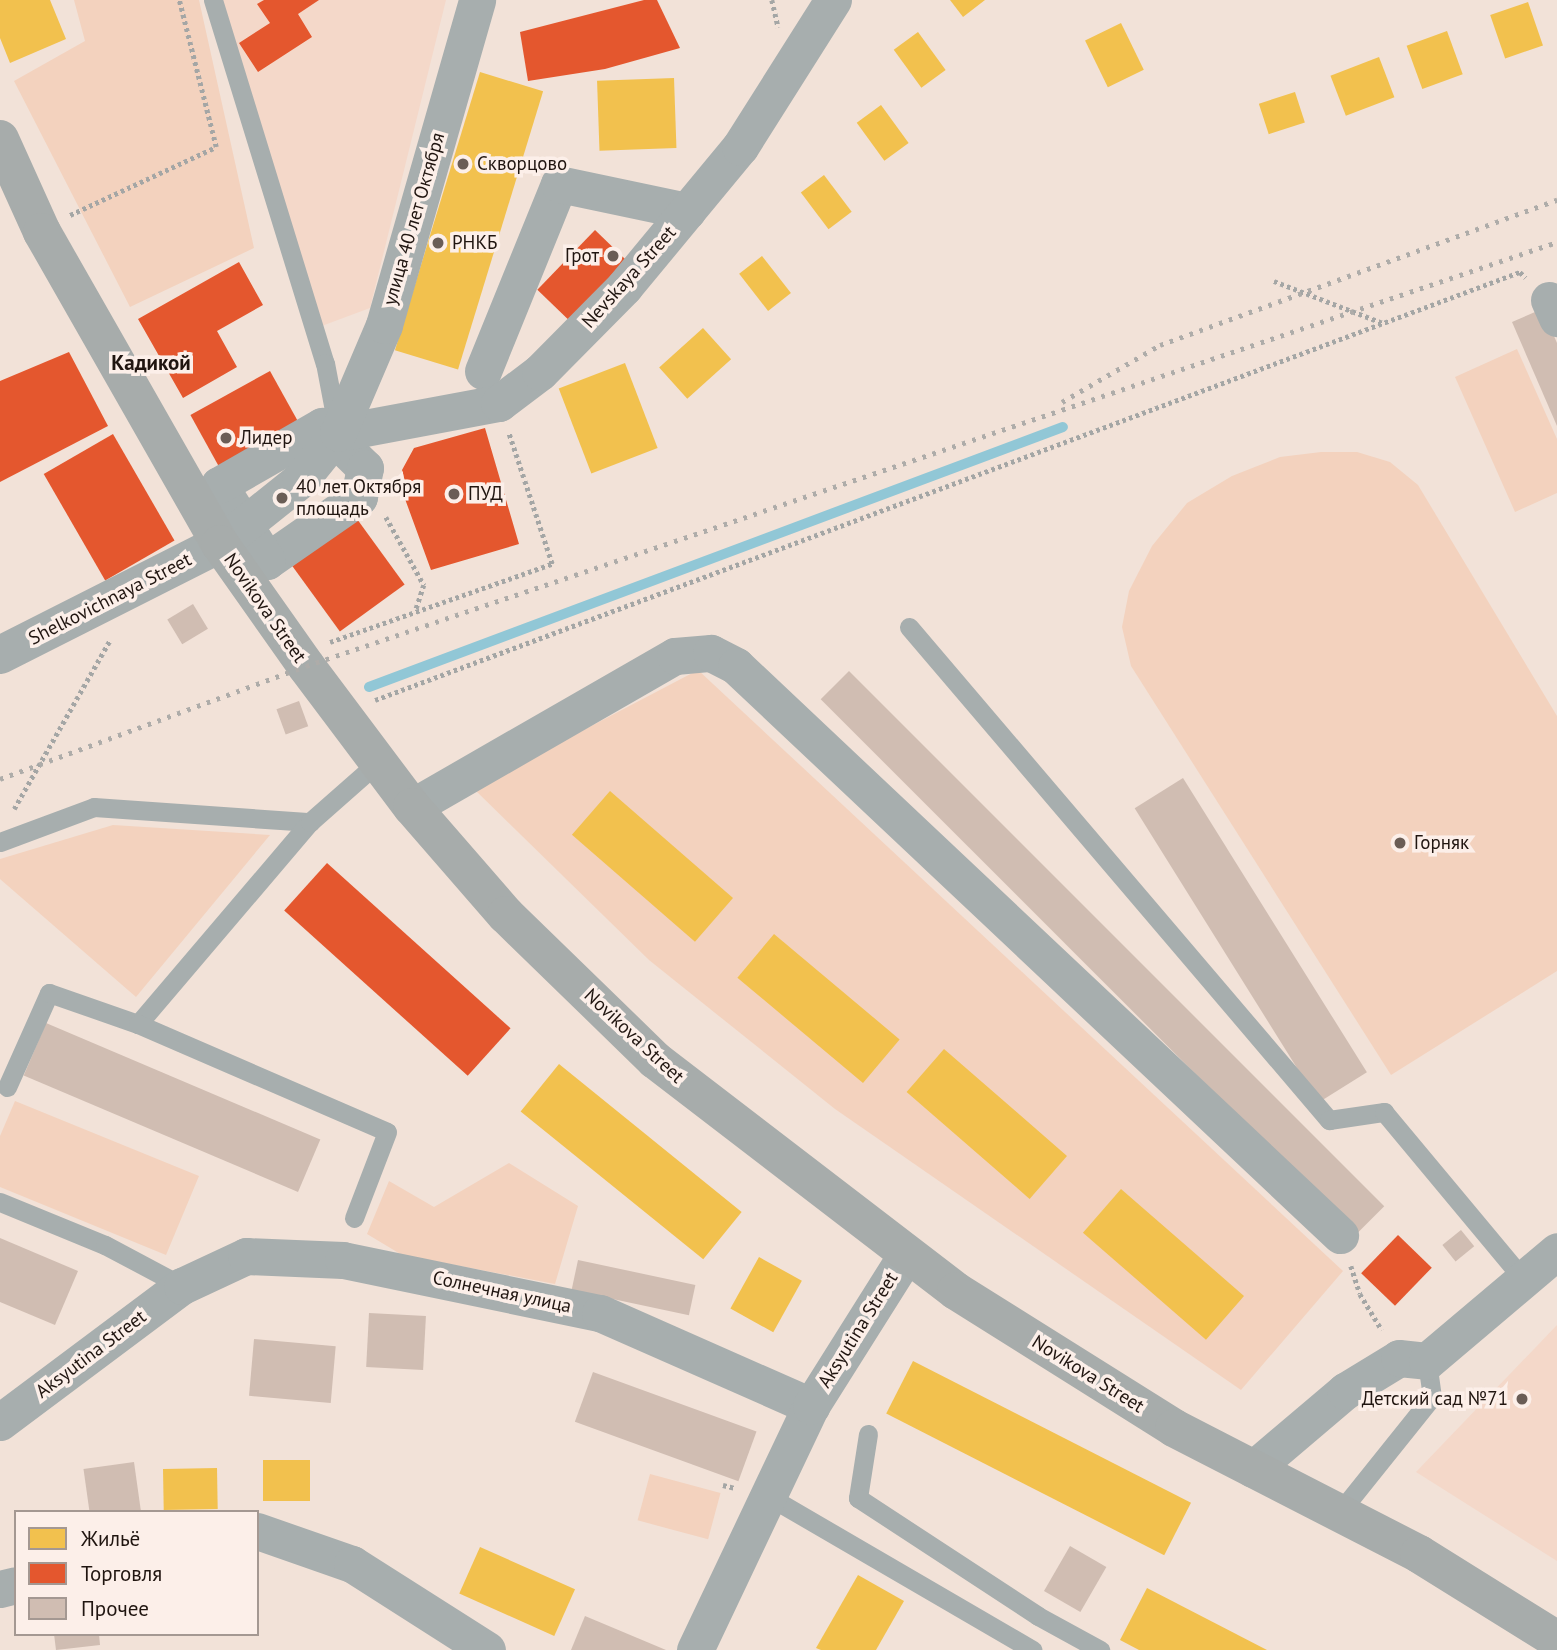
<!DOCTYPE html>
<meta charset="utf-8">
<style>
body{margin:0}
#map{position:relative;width:1557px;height:1650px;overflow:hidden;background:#f2e2d8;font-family:"PT Sans",sans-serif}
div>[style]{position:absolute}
.built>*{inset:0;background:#f4d8c9}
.green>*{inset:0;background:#f3d2be;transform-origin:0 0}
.homes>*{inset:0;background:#f2c14e;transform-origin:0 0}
.shops>*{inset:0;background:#e4572e;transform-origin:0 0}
.stream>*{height:10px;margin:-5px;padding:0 5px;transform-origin:5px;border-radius:5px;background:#91c7d6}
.building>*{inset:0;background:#d0bdb2;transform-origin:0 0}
.path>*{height:4.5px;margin-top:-2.25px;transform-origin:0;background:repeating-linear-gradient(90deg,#a4a6a5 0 3.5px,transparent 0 7px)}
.service>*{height:19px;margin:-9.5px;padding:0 9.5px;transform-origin:9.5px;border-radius:9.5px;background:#a7aeae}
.minor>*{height:37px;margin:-18.5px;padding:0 18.5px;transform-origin:18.5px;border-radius:18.5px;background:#a7aeae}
.tertiary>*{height:38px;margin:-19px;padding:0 19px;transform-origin:19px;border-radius:19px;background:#a7aeae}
.secondary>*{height:38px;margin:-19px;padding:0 19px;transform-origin:19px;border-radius:19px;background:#a7acab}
.rail>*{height:5px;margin-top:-2.5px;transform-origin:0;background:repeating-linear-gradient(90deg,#aeaca9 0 3.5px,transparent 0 10.5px)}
.dots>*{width:19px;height:19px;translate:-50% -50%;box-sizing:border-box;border:4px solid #fcefe9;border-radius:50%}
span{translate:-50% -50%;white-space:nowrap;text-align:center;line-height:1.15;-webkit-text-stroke:7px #fcefe9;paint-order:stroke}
.poi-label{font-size:19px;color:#201510}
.left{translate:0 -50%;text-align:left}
.right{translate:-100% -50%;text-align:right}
.street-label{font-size:19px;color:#201510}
.neighbourhood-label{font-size:21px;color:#201510;font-weight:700}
.legend{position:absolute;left:14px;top:1510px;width:245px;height:126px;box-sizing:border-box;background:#fcefe9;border:2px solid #a49892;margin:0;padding:9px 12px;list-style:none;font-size:21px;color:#201510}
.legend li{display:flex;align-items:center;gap:14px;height:35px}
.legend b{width:35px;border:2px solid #a49892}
</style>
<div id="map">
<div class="built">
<i style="clip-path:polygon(221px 0,446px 0,370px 308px,319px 327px)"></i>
<i style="clip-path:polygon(1557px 1325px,1557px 1561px,1416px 1472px)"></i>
</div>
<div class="green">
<i style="clip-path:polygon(74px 0,199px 0,254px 248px,130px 307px,14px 81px,85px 41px)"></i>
<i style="clip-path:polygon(1517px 349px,1557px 439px,1557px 493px,1515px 512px,1455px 377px)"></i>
<i style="clip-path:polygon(1321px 452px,1357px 452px,1390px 462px,1418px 485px,1557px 716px,1557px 971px,1391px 1075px,1131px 666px,1122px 627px,1129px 591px,1152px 546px,1187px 503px,1232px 476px,1280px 457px)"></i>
<i style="clip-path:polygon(698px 670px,1343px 1271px,1241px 1390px,835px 1109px,649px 960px,473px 788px)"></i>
<i style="clip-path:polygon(113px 825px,270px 835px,136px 997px,0 879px,0 859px)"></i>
<i style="clip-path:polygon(15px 1101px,199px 1176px,166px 1255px,0 1187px,0 1136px)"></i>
<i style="clip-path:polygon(509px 1163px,578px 1206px,555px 1284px,402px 1255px,367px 1234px,389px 1181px,434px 1207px)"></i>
<i style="left:650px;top:1474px;width:73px;height:48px;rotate:15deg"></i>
</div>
<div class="homes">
<i style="clip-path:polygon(0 0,50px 0,66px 39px,10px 63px,0 38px)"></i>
<i style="clip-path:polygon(950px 0,985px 0,963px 17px)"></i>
<i style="left:1528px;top:2px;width:46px;height:40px;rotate:71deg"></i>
<i style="left:1121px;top:23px;width:52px;height:40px;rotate:64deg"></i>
<i style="left:1447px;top:31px;width:46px;height:43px;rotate:70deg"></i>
<i style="left:918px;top:32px;width:47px;height:30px;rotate:54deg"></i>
<i style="left:1379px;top:57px;width:43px;height:52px;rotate:69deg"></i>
<i style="left:480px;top:72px;width:66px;height:291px;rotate:17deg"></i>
<i style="left:674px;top:78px;width:70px;height:77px;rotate:88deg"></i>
<i style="left:1295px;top:92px;width:32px;height:38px;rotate:72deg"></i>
<i style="left:881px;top:105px;width:47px;height:30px;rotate:54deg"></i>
<i style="left:824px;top:175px;width:46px;height:29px;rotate:53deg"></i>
<i style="left:762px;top:256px;width:47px;height:29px;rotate:52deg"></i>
<i style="left:703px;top:328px;width:42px;height:59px;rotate:48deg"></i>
<i style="left:625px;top:363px;width:91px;height:71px;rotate:69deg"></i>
<i style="left:610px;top:791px;width:163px;height:58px;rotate:41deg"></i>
<i style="left:774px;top:934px;width:164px;height:57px;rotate:40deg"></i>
<i style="left:944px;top:1049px;width:163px;height:57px;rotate:41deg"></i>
<i style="left:559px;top:1064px;width:235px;height:61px;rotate:39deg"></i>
<i style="left:1121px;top:1189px;width:163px;height:58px;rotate:41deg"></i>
<i style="left:759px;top:1257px;width:49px;height:59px;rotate:29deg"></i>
<i style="left:913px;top:1361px;width:312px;height:59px;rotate:27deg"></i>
<i style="left:310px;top:1460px;width:41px;height:47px;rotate:90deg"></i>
<i style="left:217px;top:1468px;width:41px;height:54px;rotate:89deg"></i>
<i style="left:480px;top:1547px;width:104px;height:51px;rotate:24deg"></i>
<i style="clip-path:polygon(858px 1575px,904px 1601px,876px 1650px,821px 1650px,816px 1648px)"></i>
<i style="clip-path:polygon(1147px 1588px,1267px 1650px,1139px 1650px,1120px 1640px)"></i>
</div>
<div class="shops">
<i style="clip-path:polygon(264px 0,319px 0,298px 14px,312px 37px,258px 72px,239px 43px,270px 23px,257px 4px)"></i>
<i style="clip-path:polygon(644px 0,657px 0,680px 48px,605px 69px,528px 81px,520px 32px)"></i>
<i style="left:595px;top:230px;width:49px;height:83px;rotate:44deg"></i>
<i style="clip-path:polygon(239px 262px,263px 305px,217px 331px,237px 367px,183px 398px,138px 319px)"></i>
<i style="clip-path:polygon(69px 352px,108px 426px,0 482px,0 381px)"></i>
<i style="left:270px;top:371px;width:63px;height:91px;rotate:61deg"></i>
<i style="clip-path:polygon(485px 428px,519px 544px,431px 570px,401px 488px,406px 485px,402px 470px,414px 448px)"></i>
<i style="left:113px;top:434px;width:123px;height:80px;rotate:60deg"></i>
<i style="left:357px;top:519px;width:81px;height:80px;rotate:54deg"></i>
<i style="left:327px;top:863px;width:247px;height:64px;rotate:42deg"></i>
<i style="left:1398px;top:1235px;width:47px;height:53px;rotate:44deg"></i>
</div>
<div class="stream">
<i style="left:369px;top:687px;width:741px;rotate:-20.54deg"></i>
</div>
<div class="building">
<i style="clip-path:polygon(1542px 309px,1557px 343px,1557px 426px,1512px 322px)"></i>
<i style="left:193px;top:604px;width:29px;height:30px;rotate:59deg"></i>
<i style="left:849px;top:671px;width:757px;height:40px;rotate:45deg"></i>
<i style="left:299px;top:701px;width:27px;height:24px;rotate:70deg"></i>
<i style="left:1183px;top:778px;width:347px;height:57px;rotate:58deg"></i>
<i style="left:46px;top:1023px;width:298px;height:57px;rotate:23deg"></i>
<i style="left:1461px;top:1230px;width:21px;height:24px;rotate:51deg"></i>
<i style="clip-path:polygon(0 1238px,78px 1271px,55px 1325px,0 1302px)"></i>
<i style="left:578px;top:1260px;width:120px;height:31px;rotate:12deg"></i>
<i style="left:369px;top:1313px;width:57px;height:54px;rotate:3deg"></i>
<i style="left:254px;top:1339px;width:82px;height:57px;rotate:5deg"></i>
<i style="left:593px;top:1372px;width:174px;height:53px;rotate:20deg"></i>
<i style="left:134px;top:1462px;width:49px;height:51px;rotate:82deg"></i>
<i style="left:1070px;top:1546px;width:42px;height:52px;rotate:30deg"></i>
<i style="clip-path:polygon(585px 1616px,666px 1650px,571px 1650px)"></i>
<i style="clip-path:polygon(54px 1634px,99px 1634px,100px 1645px,56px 1650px)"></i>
</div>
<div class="path">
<i style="left:772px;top:0;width:28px;rotate:77deg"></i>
<i style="left:70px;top:215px;width:161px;rotate:-25deg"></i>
<i style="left:216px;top:147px;width:152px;rotate:-104.1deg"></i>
<i style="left:1274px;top:281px;width:117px;rotate:21.1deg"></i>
<i style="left:386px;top:517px;width:78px;rotate:60.8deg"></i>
<i style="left:424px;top:585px;width:26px;rotate:108deg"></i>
<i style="left:330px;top:642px;width:235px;rotate:-19.4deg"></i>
<i style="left:552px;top:564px;width:137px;rotate:-108.3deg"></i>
<i style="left:375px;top:700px;width:1222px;rotate:-20.5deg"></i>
<i style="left:1520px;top:272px;width:8px;rotate:45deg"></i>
<i style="left:14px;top:809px;width:194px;rotate:-60.4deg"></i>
<i style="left:1351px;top:1266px;width:29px;rotate:72deg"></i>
<i style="left:1360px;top:1294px;width:42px;rotate:58.6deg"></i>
<i style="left:723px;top:1485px;width:12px;rotate:14deg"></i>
</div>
<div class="service">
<i style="left:213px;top:0;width:380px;rotate:72.9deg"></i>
<i style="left:325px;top:363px;width:64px;rotate:79.2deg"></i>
<i style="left:909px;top:627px;width:648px;rotate:49.57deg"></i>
<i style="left:1329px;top:1120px;width:56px;rotate:-8.3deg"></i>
<i style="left:1384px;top:1112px;width:219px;rotate:50.2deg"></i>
<i style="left:0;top:842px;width:100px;rotate:-20.4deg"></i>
<i style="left:94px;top:807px;width:217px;rotate:4deg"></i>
<i style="left:138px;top:1024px;width:265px;rotate:-49.6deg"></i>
<i style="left:310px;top:822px;width:91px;rotate:-41.4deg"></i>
<i style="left:7px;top:1087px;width:103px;rotate:-65.9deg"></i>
<i style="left:49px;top:993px;width:94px;rotate:19.2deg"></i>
<i style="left:138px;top:1024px;width:271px;rotate:23.4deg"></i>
<i style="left:387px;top:1132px;width:92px;rotate:111deg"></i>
<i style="left:0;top:1202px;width:113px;rotate:22.3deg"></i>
<i style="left:105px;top:1245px;width:87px;rotate:28deg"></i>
<i style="left:868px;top:1434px;width:65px;rotate:98.9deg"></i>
<i style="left:858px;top:1498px;width:215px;rotate:33.2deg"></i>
<i style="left:1038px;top:1616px;width:71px;rotate:28.7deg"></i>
<i style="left:768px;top:1496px;width:306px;rotate:30.2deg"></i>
<i style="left:1339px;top:1513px;width:149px;rotate:-51.3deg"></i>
<i style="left:1432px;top:1397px;width:36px;rotate:-98deg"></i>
</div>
<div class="minor">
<i style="left:1549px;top:300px;width:20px;rotate:66deg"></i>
<i style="left:483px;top:371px;width:202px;rotate:-67.9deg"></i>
<i style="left:559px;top:184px;width:131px;rotate:11.9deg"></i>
<i style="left:322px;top:426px;width:60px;rotate:44.3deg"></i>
<i style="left:365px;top:468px;width:30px;rotate:102deg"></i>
<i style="left:359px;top:497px;width:112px;rotate:145.2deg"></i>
<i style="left:267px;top:561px;width:90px;rotate:-122.3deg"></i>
<i style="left:219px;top:485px;width:119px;rotate:-29.8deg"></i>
<i style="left:338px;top:433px;width:164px;rotate:-10.6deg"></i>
<i style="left:499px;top:403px;width:51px;rotate:-37.1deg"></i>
<i style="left:540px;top:372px;width:120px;rotate:-45.3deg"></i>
<i style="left:624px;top:287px;width:182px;rotate:-50.4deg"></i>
<i style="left:740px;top:147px;width:174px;rotate:-57.7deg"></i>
<i style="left:220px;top:544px;width:102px;rotate:-38.7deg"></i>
<i style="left:300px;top:480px;width:60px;rotate:-51deg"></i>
<i style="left:338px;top:433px;width:117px;rotate:-66.9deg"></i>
<i style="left:384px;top:325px;width:338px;rotate:-74deg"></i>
<i style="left:412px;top:807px;width:303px;rotate:-29.9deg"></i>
<i style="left:675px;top:656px;width:36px;rotate:-5deg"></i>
<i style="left:711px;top:653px;width:28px;rotate:27deg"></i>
<i style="left:736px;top:666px;width:830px;rotate:43.29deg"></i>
<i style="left:0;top:1422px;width:227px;rotate:-36.8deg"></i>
<i style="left:182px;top:1286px;width:71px;rotate:-25.1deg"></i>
<i style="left:246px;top:1256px;width:97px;rotate:2.4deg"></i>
<i style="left:343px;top:1260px;width:262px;rotate:11.7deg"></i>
<i style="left:600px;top:1313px;width:231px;rotate:23.8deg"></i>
<i style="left:1253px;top:1469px;width:121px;rotate:-40.3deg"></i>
<i style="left:1345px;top:1391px;width:63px;rotate:-31.4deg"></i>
<i style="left:1399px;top:1358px;width:28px;rotate:6deg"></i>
<i style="left:1427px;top:1361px;width:170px;rotate:-40.2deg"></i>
<i style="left:257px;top:1531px;width:101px;rotate:19.2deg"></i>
<i style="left:352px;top:1564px;width:160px;rotate:32.5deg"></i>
<i style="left:0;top:1589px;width:16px;rotate:-14deg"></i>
<i style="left:695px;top:1650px;width:270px;rotate:-64.6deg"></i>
<i style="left:811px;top:1406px;width:178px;rotate:-57.8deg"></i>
</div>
<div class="tertiary">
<i style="left:0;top:655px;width:246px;rotate:-26.8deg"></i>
</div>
<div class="secondary">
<i style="left:0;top:139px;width:102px;rotate:65.7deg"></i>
<i style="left:42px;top:232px;width:359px;rotate:60.3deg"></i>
<i style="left:220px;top:544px;width:149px;rotate:54.8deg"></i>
<i style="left:306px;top:666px;width:176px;rotate:53.1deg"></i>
<i style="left:412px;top:807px;width:143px;rotate:49deg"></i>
<i style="left:506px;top:915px;width:208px;rotate:44.2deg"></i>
<i style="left:655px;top:1060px;width:379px;rotate:37.5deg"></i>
<i style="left:956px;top:1291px;width:257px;rotate:32.1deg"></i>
<i style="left:1174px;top:1428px;width:276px;rotate:27.2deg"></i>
<i style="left:1419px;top:1554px;width:163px;rotate:31.9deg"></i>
</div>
<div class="rail">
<i style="left:1062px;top:402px;width:113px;rotate:-30.2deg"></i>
<i style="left:1160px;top:345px;width:423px;rotate:-20.1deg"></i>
<i style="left:0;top:779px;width:326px;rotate:-20.3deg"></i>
<i style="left:306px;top:666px;width:1321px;rotate:-18.72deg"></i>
</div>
<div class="dots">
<i style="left:463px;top:164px;background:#6a5d56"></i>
<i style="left:438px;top:243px;background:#6a5d56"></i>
<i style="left:613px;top:256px;background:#6a5d56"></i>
<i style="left:226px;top:438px;background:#6a5d56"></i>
<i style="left:454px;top:494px;background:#6a5d56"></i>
<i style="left:282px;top:498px;background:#6a5d56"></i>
<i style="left:1400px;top:843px;background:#6a5d56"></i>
<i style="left:1522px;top:1399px;background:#6a5d56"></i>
</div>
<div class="poi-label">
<span class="left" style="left:477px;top:164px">Скворцово</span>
<span class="left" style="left:452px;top:243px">РНКБ</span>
<span class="right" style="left:599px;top:256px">Грот</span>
<span class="left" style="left:240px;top:438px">Лидер</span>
<span class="left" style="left:296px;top:498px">40 лет Октября<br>площадь</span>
<span class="left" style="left:468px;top:494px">ПУД</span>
<span class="left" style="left:1414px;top:843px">Горняк</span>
<span class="right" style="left:1508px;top:1399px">Детский сад №71</span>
</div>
<div class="street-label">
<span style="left:414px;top:219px;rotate:-74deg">улица 40 лет Октября</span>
<span style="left:629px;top:277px;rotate:-48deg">Nevskaya Street</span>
<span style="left:110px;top:599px;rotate:-27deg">Shelkovichnaya Street</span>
<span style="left:265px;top:608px;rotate:55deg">Novikova Street</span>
<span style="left:634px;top:1036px;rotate:43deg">Novikova Street</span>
<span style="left:502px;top:1292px;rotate:12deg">Солнечная улица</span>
<span style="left:858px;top:1330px;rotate:-58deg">Aksyutina Street</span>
<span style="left:91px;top:1354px;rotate:-37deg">Aksyutina Street</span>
<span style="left:1088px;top:1374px;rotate:32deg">Novikova Street</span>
</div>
<div class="neighbourhood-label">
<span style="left:151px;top:363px">Кадикой</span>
</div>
<ul class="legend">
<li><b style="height:19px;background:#f2c14e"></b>Жильё</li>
<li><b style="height:19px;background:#e4572e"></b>Торговля</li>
<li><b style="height:19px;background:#d0bdb2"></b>Прочее</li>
</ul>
</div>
